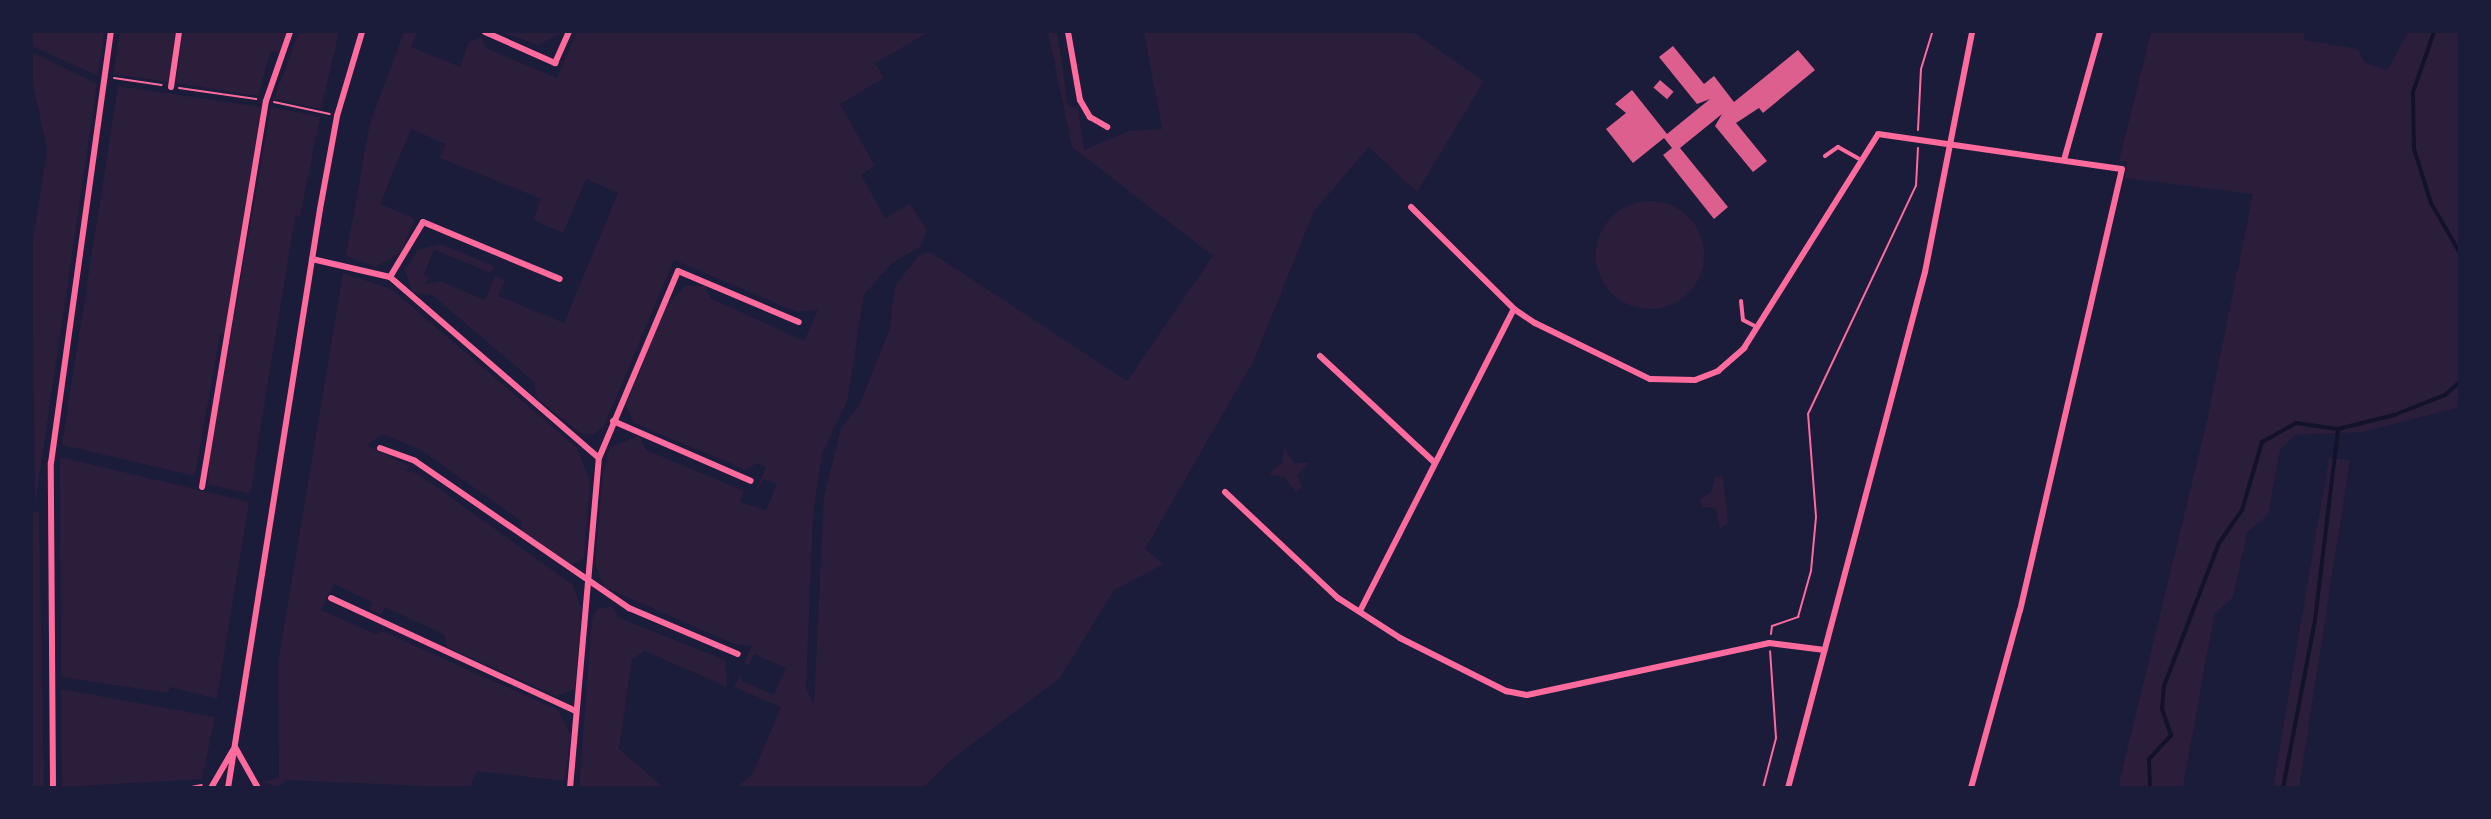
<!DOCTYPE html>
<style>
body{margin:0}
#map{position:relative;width:2491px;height:819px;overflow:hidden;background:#1b1b3a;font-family:"Alegreya Sans",sans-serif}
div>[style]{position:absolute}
.green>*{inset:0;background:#2a1e3b}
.round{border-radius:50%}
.stream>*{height:4px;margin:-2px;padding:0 2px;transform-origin:2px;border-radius:2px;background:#12122b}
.building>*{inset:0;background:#dd5f8e;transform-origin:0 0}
.path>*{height:2px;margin:-1px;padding:0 1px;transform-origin:1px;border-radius:1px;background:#ff6b9d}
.service>*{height:4px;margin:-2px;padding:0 2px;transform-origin:2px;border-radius:2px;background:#ff6b9d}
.minor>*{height:6px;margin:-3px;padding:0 3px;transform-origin:3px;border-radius:3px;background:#ff6b9d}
span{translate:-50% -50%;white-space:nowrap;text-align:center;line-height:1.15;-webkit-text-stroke:4.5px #1b1b3a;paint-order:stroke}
.frame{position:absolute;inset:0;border:33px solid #1b1b3a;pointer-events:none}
</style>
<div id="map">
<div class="green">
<i style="clip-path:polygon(32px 32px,104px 32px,98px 76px,32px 46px)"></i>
<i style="clip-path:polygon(120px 32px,175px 32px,168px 82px,113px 74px)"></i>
<i style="clip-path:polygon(183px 32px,286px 32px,279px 52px,271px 51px,258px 96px,176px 83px)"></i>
<i style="clip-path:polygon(299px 32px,339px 32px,321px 109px,274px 99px)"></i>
<i style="clip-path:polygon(404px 32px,417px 32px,411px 47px,460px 67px,469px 42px,482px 37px,486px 48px,557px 78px,577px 32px,929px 32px,875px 63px,884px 78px,840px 104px,875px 166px,861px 175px,885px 218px,910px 204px,927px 229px,921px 246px,891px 264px,864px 295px,847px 402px,822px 453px,813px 516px,806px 688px,814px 706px,824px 496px,841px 428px,860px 404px,890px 328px,895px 286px,919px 255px,930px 252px,1127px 381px,1213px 256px,1072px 147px,1048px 32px,1057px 32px,1068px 105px,1078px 110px,1084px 150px,1129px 131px,1162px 129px,1144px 32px,1413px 32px,1484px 81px,1417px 192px,1369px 147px,1314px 211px,1254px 360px,1145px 549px,1164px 564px,1114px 590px,1060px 678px,953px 758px,924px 787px,737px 787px,752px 775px,781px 707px,734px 687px,741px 672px,742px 681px,774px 695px,786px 668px,754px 654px,749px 665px,744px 663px,752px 646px,734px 644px,604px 587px,595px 564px,603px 474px,610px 447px,639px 436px,646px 450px,744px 491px,740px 502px,766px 510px,777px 484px,764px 479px,755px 493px,766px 467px,757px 463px,746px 470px,634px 423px,626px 405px,666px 306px,685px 286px,705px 286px,710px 298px,804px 341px,818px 310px,797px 312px,674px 260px,604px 426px,593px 435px,580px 433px,537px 398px,534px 382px,432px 295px,413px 293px,405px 271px,417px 250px,440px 244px,494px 266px,491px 273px,434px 250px,424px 274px,429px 277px,426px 284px,440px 281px,485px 300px,495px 276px,505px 280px,498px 296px,564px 323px,618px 193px,586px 179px,563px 233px,533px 220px,541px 199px,440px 158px,446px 144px,411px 129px,380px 204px,415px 219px,401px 252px,376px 267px,346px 256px,370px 123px)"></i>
<i style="clip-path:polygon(502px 32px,564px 32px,538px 45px)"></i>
<i style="clip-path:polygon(2151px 32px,2305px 32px,2304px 40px,2358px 49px,2364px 62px,2387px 71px,2408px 32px,2459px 32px,2460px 407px,2362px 432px,2295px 435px,2280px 450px,2268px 515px,2247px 532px,2233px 597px,2214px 615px,2183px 787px,2118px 788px,2207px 421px,2253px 194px,2125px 178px,2127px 162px,2119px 161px)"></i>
<i style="clip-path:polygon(32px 52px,97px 84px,35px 506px,32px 247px,47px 149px,32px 81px)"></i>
<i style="clip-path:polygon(118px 86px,261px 107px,225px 333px,220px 333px,195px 476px,62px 445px)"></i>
<i style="clip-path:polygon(271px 107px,320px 117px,300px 216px,295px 216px,250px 494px,208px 484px,209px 460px)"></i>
<i class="round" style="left:1596px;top:201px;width:108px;height:108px"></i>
<i style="clip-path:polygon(343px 273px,391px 289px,577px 448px,590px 481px,584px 558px,574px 564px,563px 564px,522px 533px,521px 521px,421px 450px,382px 434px,367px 445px,409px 466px,406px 471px,417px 473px,573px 585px,581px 608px,575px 689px,556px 696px,447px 647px,445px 635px,385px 607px,381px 615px,370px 609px,372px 602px,334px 584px,321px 610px,376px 634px,382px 631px,558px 710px,571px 736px,564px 781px,477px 771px,470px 788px,285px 780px,280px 787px,260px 782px,279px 778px,278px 663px)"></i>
<i style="clip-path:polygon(1284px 447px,1294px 463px,1309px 463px,1297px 475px,1302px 487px,1296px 492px,1284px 477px,1269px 474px,1282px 463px)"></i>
<i style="clip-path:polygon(60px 457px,249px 502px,217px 699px,170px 687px,168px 693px,61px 677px)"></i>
<i style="clip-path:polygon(2329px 458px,2350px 460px,2299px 787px,2273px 787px)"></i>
<i style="clip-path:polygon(1723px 476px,1728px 523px,1720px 529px,1716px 508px,1703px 507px,1699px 500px,1711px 492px,1715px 477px)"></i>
<i style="clip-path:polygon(32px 512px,39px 512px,44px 788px,32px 787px)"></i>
<i style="clip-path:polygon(612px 606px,619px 618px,725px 660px,727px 687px,645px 651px,632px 659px,619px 749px,663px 787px,579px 787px,592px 619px,597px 609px)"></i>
<i style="clip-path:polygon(61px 689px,215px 717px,202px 779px,62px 787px)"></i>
</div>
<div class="stream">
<i style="left:2434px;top:32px;width:64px;rotate:109.3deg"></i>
<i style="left:2413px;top:92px;width:57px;rotate:89deg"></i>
<i style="left:2414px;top:149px;width:57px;rotate:72.5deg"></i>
<i style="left:2431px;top:203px;width:58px;rotate:59.9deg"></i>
<i style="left:2150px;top:788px;width:29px;rotate:-92deg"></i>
<i style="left:2149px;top:759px;width:33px;rotate:-47deg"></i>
<i style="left:2171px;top:735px;width:28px;rotate:-109deg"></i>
<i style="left:2162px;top:709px;width:23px;rotate:-85deg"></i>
<i style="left:2164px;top:686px;width:153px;rotate:-69deg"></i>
<i style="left:2219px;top:543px;width:40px;rotate:-55.1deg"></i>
<i style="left:2242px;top:510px;width:71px;rotate:-73.6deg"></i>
<i style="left:2262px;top:442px;width:39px;rotate:-29deg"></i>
<i style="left:2296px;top:423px;width:42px;rotate:8.1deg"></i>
<i style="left:2338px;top:429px;width:58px;rotate:-14deg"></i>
<i style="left:2394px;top:415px;width:55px;rotate:-21.4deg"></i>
<i style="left:2445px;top:395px;width:20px;rotate:-41deg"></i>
<i style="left:2283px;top:788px;width:171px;rotate:-79.2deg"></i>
<i style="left:2315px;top:620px;width:192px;rotate:-83.1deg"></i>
</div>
<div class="building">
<i style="clip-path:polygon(1673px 46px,1704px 84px,1714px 76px,1734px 102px,1798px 50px,1815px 70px,1763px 113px,1759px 108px,1736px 123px,1767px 161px,1753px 172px,1715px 126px,1722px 114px,1680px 148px,1728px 207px,1714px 219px,1663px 155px,1672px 148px,1664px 138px,1633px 163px,1606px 129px,1626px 113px,1615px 104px,1632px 90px,1667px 134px,1710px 99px,1697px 104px,1659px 57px)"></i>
<i style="left:1660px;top:80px;width:18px;height:10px;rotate:41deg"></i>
</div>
<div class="path">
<i style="left:114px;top:78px;width:48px;rotate:8.5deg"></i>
<i style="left:179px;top:88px;width:78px;rotate:8.1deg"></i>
<i style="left:274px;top:102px;width:57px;rotate:12.1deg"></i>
<i style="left:1918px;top:130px;width:61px;rotate:-87.2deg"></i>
<i style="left:1921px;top:69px;width:39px;rotate:-73deg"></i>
<i style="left:1771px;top:634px;width:8px;rotate:-83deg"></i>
<i style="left:1772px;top:626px;width:28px;rotate:-19deg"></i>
<i style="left:1798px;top:617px;width:48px;rotate:-74.2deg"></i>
<i style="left:1811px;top:571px;width:54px;rotate:-84.7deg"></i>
<i style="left:1816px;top:517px;width:103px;rotate:-94.4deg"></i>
<i style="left:1808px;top:414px;width:252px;rotate:-64.7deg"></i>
<i style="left:1916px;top:186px;width:38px;rotate:-87deg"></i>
<i style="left:265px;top:787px;width:15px;rotate:4deg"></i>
<i style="left:186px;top:788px;width:16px;rotate:-11deg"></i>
<i style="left:1763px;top:788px;width:52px;rotate:-75.4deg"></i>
<i style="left:1776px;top:738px;width:87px;rotate:-93.9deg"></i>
</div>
<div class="service">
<i style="left:1825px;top:156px;width:16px;rotate:-35deg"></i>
<i style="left:1838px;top:147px;width:23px;rotate:29deg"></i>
<i style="left:1741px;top:301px;width:19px;rotate:84deg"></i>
<i style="left:1743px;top:320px;width:16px;rotate:27deg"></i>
</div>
<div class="minor">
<i style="left:485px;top:32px;width:77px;rotate:23.9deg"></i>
<i style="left:555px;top:63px;width:34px;rotate:-66deg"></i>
<i style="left:1068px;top:32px;width:69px;rotate:80deg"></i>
<i style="left:1080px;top:100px;width:20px;rotate:60deg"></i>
<i style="left:1090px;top:117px;width:20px;rotate:30deg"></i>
<i style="left:171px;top:87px;width:56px;rotate:-81.7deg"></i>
<i style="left:2064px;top:160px;width:133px;rotate:-74.3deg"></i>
<i style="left:1411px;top:207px;width:145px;rotate:44.7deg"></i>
<i style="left:1514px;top:309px;width:25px;rotate:34deg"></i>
<i style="left:1535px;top:323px;width:128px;rotate:26deg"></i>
<i style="left:1650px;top:379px;width:45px;rotate:1.3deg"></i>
<i style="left:1695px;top:380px;width:25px;rotate:-21deg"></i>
<i style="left:1718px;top:371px;width:35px;rotate:-41deg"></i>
<i style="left:1744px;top:348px;width:252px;rotate:-57.9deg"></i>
<i style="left:1878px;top:134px;width:246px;rotate:8.2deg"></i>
<i style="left:2122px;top:169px;width:453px;rotate:103deg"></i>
<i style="left:2020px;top:610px;width:185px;rotate:105.4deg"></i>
<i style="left:312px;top:259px;width:80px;rotate:13deg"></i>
<i style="left:390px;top:277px;width:276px;rotate:40.9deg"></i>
<i style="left:390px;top:277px;width:64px;rotate:-59deg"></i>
<i style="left:423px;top:222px;width:148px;rotate:22.6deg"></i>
<i style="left:1320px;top:356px;width:156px;rotate:42.9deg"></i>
<i style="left:613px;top:421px;width:150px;rotate:23.5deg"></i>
<i style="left:380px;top:448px;width:37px;rotate:20deg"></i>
<i style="left:415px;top:461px;width:260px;rotate:34.5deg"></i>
<i style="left:629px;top:608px;width:118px;rotate:22.9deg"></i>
<i style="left:202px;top:487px;width:391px;rotate:-80.6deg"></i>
<i style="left:266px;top:101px;width:73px;rotate:-70.8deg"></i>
<i style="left:1225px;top:492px;width:155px;rotate:43.2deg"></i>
<i style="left:1338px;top:598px;width:74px;rotate:32.8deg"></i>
<i style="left:1400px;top:638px;width:119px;rotate:26.6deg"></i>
<i style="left:1506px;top:691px;width:21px;rotate:11deg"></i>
<i style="left:1527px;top:695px;width:248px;rotate:-12.1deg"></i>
<i style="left:1769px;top:643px;width:56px;rotate:7.1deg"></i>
<i style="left:331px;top:598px;width:269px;rotate:24.8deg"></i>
<i style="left:1360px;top:611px;width:339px;rotate:-63deg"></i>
<i style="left:235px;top:747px;width:47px;rotate:60.7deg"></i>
<i style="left:53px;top:788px;width:325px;rotate:-90.4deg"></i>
<i style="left:51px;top:463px;width:435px;rotate:-82.1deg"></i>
<i style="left:211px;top:788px;width:44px;rotate:-59.9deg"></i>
<i style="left:228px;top:788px;width:586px;rotate:-80.97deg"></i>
<i style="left:320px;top:209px;width:95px;rotate:-79.6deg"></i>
<i style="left:337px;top:116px;width:88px;rotate:-73.4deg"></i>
<i style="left:570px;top:788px;width:331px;rotate:-85deg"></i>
<i style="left:599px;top:458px;width:203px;rotate:-67.1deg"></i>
<i style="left:678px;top:271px;width:131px;rotate:22.9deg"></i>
<i style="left:1788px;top:788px;width:534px;rotate:-75.13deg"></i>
<i style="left:1925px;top:272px;width:245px;rotate:-78.9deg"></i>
</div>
<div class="frame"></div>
</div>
